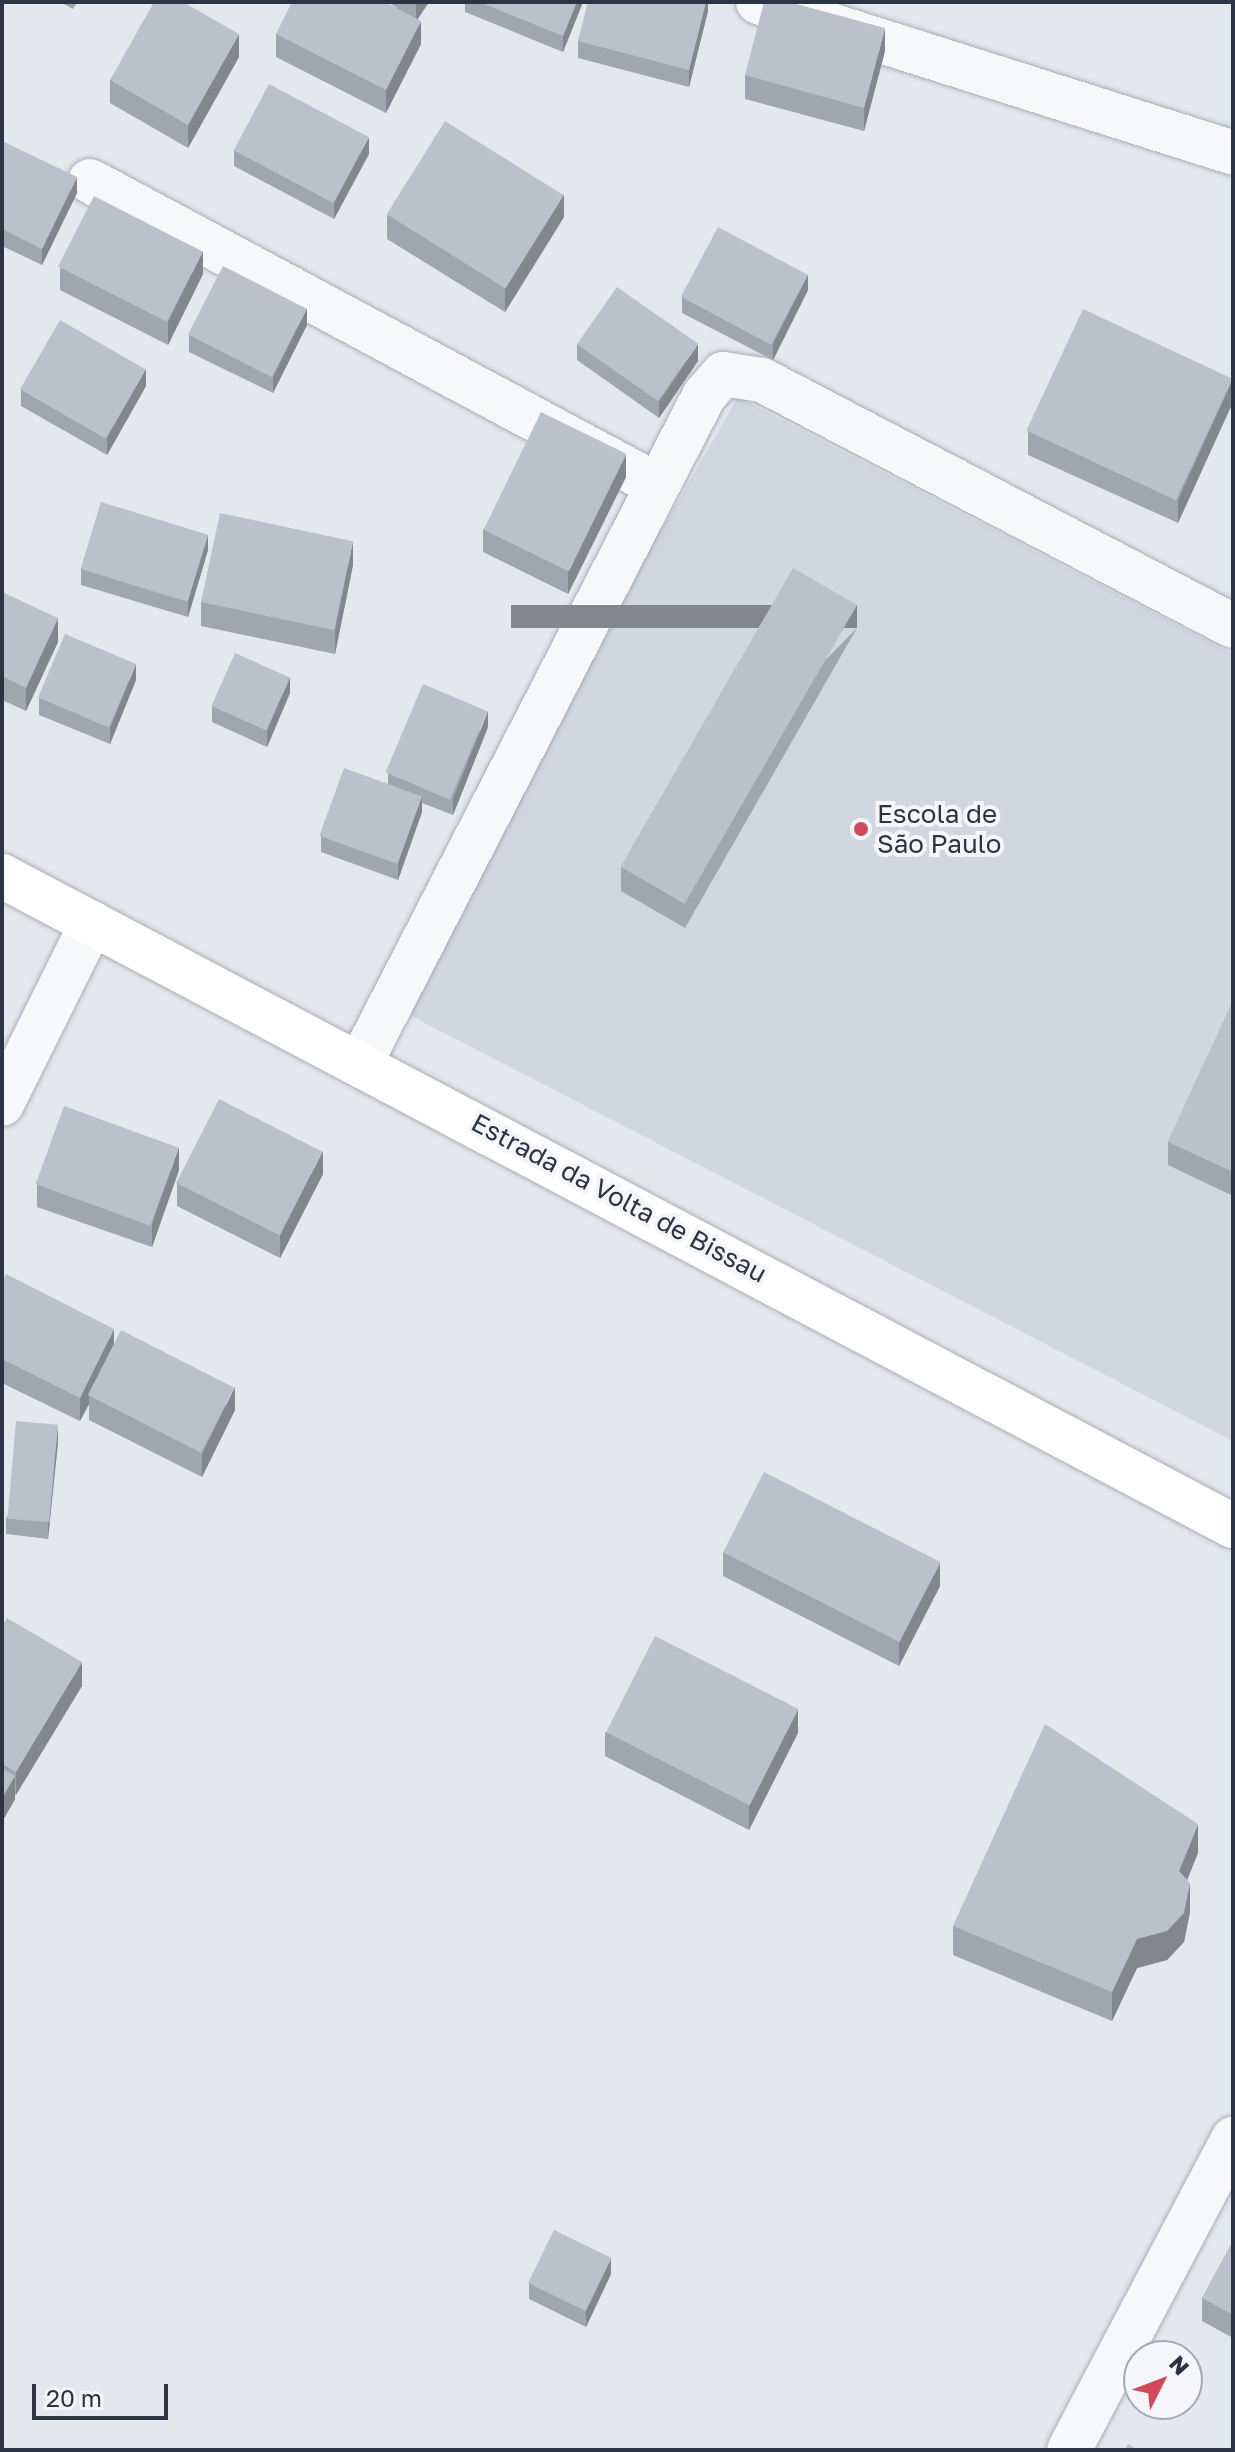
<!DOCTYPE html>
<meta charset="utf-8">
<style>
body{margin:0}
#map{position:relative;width:1235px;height:2452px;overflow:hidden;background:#e4e7ec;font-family:"Golos Text",sans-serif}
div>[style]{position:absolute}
.built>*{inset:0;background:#d2d6de}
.roads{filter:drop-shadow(0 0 2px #a9aeb7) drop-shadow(0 0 2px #a9aeb7)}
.minor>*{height:44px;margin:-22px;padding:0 22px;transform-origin:22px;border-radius:22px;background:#f7f8fa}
.secondary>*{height:44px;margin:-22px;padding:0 22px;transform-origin:22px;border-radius:22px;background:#fff}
.wall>*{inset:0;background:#a1a5ae}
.shaded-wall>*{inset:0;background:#83868d;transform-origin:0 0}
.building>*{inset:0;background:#bbc0ca;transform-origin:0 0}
.dots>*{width:22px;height:22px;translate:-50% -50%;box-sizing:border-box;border:4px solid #f4f6f9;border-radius:50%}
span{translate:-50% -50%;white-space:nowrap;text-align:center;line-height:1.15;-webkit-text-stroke:8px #f4f6f9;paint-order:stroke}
.poi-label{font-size:26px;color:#2b3445}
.left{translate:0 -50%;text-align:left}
.street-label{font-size:26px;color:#2b3445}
.frame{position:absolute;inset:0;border:4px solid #2b3445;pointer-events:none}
.north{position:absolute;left:1123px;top:2340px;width:80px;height:80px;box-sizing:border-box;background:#f4f6f9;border:2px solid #a4a8b1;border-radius:50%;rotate:48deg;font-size:22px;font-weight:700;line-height:32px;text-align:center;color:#2b3445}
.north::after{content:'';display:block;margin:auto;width:28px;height:36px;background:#d1495b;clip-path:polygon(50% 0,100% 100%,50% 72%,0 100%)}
.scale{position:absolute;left:32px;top:2384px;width:136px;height:36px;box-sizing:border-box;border:4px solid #2b3445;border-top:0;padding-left:10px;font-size:24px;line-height:28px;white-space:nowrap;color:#2b3445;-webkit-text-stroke:6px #f4f6f9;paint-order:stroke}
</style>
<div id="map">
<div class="built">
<i style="clip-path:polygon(738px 397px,1233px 654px,1233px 1441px,388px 1004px)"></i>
</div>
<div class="roads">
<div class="minor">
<i style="left:758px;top:2px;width:498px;rotate:17.6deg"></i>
<i style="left:90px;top:181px;width:643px;rotate:28.2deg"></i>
<i style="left:362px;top:1060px;width:747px;rotate:-62.75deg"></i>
<i style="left:704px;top:396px;width:29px;rotate:-49deg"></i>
<i style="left:723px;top:374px;width:39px;rotate:9deg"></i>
<i style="left:762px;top:380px;width:531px;rotate:27.58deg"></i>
<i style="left:2px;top:1104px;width:202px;rotate:-63.6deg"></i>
<i style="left:1069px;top:2450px;width:352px;rotate:-62.2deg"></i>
</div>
<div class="secondary">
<i style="left:2px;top:876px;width:1392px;rotate:27.84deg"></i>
</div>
</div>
<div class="wall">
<i style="clip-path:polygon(60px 2px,77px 2px,73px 9px)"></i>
<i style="clip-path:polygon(388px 2px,429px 2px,418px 19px,421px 44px,386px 113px,276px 57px,276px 34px,397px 8px)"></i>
<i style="clip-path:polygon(465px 2px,583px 2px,563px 52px,465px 12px)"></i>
<i style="clip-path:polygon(708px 2px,708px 11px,689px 87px,578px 58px,578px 41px)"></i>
<i style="clip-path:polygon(885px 51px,864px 131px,745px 99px,745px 75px)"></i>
<i style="clip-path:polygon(239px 57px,188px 148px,110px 103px,110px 80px)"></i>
<i style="clip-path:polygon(2px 141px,77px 193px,42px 265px,2px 246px)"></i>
<i style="clip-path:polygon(234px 150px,369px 154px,334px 219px,234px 166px)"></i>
<i style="clip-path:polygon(387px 215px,564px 217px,505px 312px,387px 239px)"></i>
<i style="clip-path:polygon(60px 267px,203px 274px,168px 345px,60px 290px)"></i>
<i style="clip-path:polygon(808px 290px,773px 360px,682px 313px,682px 297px)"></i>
<i style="clip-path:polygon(307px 325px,273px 393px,189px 352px,189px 335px)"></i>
<i style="clip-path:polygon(577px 344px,698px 361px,659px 418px,577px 360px)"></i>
<i style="clip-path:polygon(1233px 378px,1233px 402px,1178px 523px,1028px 455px,1028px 431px)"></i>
<i style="clip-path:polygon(146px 386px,107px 455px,21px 406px,21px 390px)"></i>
<i style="clip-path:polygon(626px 477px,568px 594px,483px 552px,483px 529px)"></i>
<i style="clip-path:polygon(208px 550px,188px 617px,81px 585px,81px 569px)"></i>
<i style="clip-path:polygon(353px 565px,335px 654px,201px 626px,201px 602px)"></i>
<i style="clip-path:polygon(2px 592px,58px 642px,26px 711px,2px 700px)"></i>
<i style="clip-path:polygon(857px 628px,685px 928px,621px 891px,621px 867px)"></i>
<i style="clip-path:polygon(136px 680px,110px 744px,39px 715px,39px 698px)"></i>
<i style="clip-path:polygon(290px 693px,267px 747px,212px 722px,212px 706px)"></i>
<i style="clip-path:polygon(488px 727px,453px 815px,422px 803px,422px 812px,398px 880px,321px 852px,321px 836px,388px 784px,388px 773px)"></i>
<i style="clip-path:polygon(1233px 1001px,1233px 1196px,1168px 1165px,1168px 1142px)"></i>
<i style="clip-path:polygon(179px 1170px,152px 1247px,37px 1207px,37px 1184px)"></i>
<i style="clip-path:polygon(323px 1174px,280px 1258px,177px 1206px,177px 1183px)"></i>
<i style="clip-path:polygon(2px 1282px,114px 1345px,235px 1410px,202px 1477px,89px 1420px,89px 1404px,80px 1421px,2px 1383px)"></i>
<i style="clip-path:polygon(58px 1442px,48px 1539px,6px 1534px,6px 1518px)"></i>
<i style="clip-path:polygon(723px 1552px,940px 1586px,899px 1666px,723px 1576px)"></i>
<i style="clip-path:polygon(2px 1626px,82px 1686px,15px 1795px,15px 1799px,2px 1822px)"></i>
<i style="clip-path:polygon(605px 1732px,798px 1733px,749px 1830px,605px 1756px)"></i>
<i style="clip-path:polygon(1198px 1853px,1187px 1880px,1190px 1912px,1184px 1942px,1167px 1960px,1137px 1968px,1112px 2021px,953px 1955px,953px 1926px)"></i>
<i style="clip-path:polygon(1233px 2241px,1233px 2338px,1202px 2321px,1202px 2298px)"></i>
<i style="clip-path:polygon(611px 2274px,586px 2327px,529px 2299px,529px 2283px)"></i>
</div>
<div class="shaded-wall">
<i style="clip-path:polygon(416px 2px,429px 2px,416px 21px)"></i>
<i style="clip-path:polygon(577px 2px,583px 2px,563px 52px,563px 36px)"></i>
<i style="clip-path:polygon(706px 2px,708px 2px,708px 11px,689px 87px,689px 70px)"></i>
<i style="clip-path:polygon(421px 21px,421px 44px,386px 113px,386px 90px)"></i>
<i style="clip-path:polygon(885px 28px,885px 51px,864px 131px,864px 108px)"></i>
<i style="clip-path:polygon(239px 34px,239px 57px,188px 148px,188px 125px)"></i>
<i style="clip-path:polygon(369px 137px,369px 154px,334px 219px,334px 203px)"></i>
<i style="clip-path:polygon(77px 177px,77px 193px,42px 265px,42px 249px)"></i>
<i style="clip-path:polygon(564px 194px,564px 217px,505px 312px,505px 289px)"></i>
<i style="clip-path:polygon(203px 251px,203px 274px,168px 345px,168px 322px)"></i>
<i style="clip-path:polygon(808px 274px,808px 290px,773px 360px,773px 344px)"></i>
<i style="clip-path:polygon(307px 308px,307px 325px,273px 393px,273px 377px)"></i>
<i style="clip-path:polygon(698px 344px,698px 361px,659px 418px,659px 402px)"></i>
<i style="clip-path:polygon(146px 369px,146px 386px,107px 455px,107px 438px)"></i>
<i style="clip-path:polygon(1233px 379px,1233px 402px,1178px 523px,1178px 500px)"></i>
<i style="clip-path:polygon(626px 454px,626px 477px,568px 594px,568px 571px)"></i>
<i style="clip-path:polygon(208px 534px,208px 550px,188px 617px,188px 601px)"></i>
<i style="clip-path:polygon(353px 541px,353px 565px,335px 654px,335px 631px)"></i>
<i style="left:857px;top:605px;width:23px;height:346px;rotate:90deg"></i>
<i style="clip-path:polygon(58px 618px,58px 642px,26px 711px,26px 688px)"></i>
<i style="clip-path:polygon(136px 664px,136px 680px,110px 744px,110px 728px)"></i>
<i style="clip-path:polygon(290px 677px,290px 693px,267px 747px,267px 731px)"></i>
<i style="clip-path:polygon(488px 711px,488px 727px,453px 815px,453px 799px)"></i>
<i style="clip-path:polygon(422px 796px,422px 812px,398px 880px,398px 863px)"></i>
<i style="clip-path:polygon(179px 1147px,179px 1170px,152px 1247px,152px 1224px)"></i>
<i style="clip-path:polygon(323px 1151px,323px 1174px,280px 1258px,280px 1235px)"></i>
<i style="clip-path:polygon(114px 1329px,114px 1352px,89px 1396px,89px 1404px,80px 1421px,80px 1398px)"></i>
<i style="clip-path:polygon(235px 1387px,235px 1410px,202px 1477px,202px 1454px)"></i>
<i style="clip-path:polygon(58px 1425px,58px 1442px,48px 1539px,48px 1522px)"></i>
<i style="clip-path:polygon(940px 1563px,940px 1586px,899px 1666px,899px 1642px)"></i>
<i style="clip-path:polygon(82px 1662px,82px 1686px,16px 1795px,16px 1772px)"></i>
<i style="clip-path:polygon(798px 1709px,798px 1733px,749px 1830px,749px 1807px)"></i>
<i style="clip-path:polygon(15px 1776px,15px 1799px,2px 1822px,2px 1798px)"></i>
<i style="clip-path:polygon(1198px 1824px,1198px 1853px,1179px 1900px,1179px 1871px)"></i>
<i style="clip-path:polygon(1190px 1883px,1190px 1912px,1184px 1942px,1167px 1960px,1137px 1968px,1112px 2021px,1112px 1992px,1137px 1939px)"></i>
<i style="clip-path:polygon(611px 2258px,611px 2274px,586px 2327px,586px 2311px)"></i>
</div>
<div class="building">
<i style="clip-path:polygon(154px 2px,183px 2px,239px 34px,188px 125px,110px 80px)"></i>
<i style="clip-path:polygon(292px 2px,385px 2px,421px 21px,386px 90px,276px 34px)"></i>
<i style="clip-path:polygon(479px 2px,577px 2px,563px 36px)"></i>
<i style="clip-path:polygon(588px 2px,706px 2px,689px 70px,578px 41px)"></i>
<i style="clip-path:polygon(764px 2px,789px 2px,885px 28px,864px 108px,745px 75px)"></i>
<i style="left:269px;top:84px;width:113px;height:75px;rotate:28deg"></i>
<i style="left:445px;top:121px;width:140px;height:110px;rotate:32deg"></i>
<i style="clip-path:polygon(2px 141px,77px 177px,42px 249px,2px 229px)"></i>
<i style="left:94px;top:196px;width:122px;height:79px;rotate:27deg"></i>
<i style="left:718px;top:227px;width:102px;height:79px;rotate:28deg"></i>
<i style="left:223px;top:266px;width:94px;height:77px;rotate:27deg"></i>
<i style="left:617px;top:287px;width:99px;height:70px;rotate:35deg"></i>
<i style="left:1083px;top:309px;width:165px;height:134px;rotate:25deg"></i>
<i style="left:60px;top:320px;width:99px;height:80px;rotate:30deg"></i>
<i style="left:541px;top:412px;width:95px;height:131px;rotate:26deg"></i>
<i style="left:101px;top:502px;width:112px;height:70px;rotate:17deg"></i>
<i style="left:220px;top:513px;width:136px;height:91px;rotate:12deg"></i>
<i style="left:793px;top:568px;width:74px;height:345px;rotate:30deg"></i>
<i style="clip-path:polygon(2px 592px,58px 618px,26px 688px,2px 676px)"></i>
<i style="left:65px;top:634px;width:77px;height:69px;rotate:23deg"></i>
<i style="left:235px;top:653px;width:60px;height:58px;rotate:24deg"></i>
<i style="left:423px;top:684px;width:70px;height:96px;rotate:23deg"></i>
<i style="left:344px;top:768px;width:83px;height:72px;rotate:20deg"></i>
<i style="clip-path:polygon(1233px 1001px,1233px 1172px,1168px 1142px)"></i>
<i style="left:219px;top:1099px;width:116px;height:94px;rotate:27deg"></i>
<i style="left:64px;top:1106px;width:122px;height:83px;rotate:20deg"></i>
<i style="clip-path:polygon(6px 1274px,114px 1329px,80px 1398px,2px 1359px,2px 1282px)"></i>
<i style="left:121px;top:1330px;width:127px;height:73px;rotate:27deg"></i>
<i style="left:16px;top:1421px;width:42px;height:98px;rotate:5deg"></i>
<i style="left:764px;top:1472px;width:198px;height:90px;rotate:27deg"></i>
<i style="clip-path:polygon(7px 1618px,82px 1662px,16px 1772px,2px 1764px,2px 1626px)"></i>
<i style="left:655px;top:1636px;width:161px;height:108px;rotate:27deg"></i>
<i style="clip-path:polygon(1045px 1724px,1198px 1824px,1179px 1871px,1190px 1883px,1184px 1913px,1167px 1931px,1137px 1939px,1112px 1992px,953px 1926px)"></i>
<i style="clip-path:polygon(2px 1768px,15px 1776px,2px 1798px)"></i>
<i style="left:554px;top:2230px;width:64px;height:59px;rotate:26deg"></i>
<i style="clip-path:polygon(1233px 2241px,1233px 2315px,1202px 2298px)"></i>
<i style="clip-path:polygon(1128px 2444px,1138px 2450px,1125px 2450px)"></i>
</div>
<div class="dots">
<i style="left:861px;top:829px;background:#d1495b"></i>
</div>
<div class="poi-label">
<span class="left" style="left:877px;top:829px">Escola de<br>São Paulo</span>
</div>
<div class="street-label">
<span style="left:619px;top:1198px;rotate:28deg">Estrada da Volta de Bissau</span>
</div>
<div class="frame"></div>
<div class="north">N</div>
<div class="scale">20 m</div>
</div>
